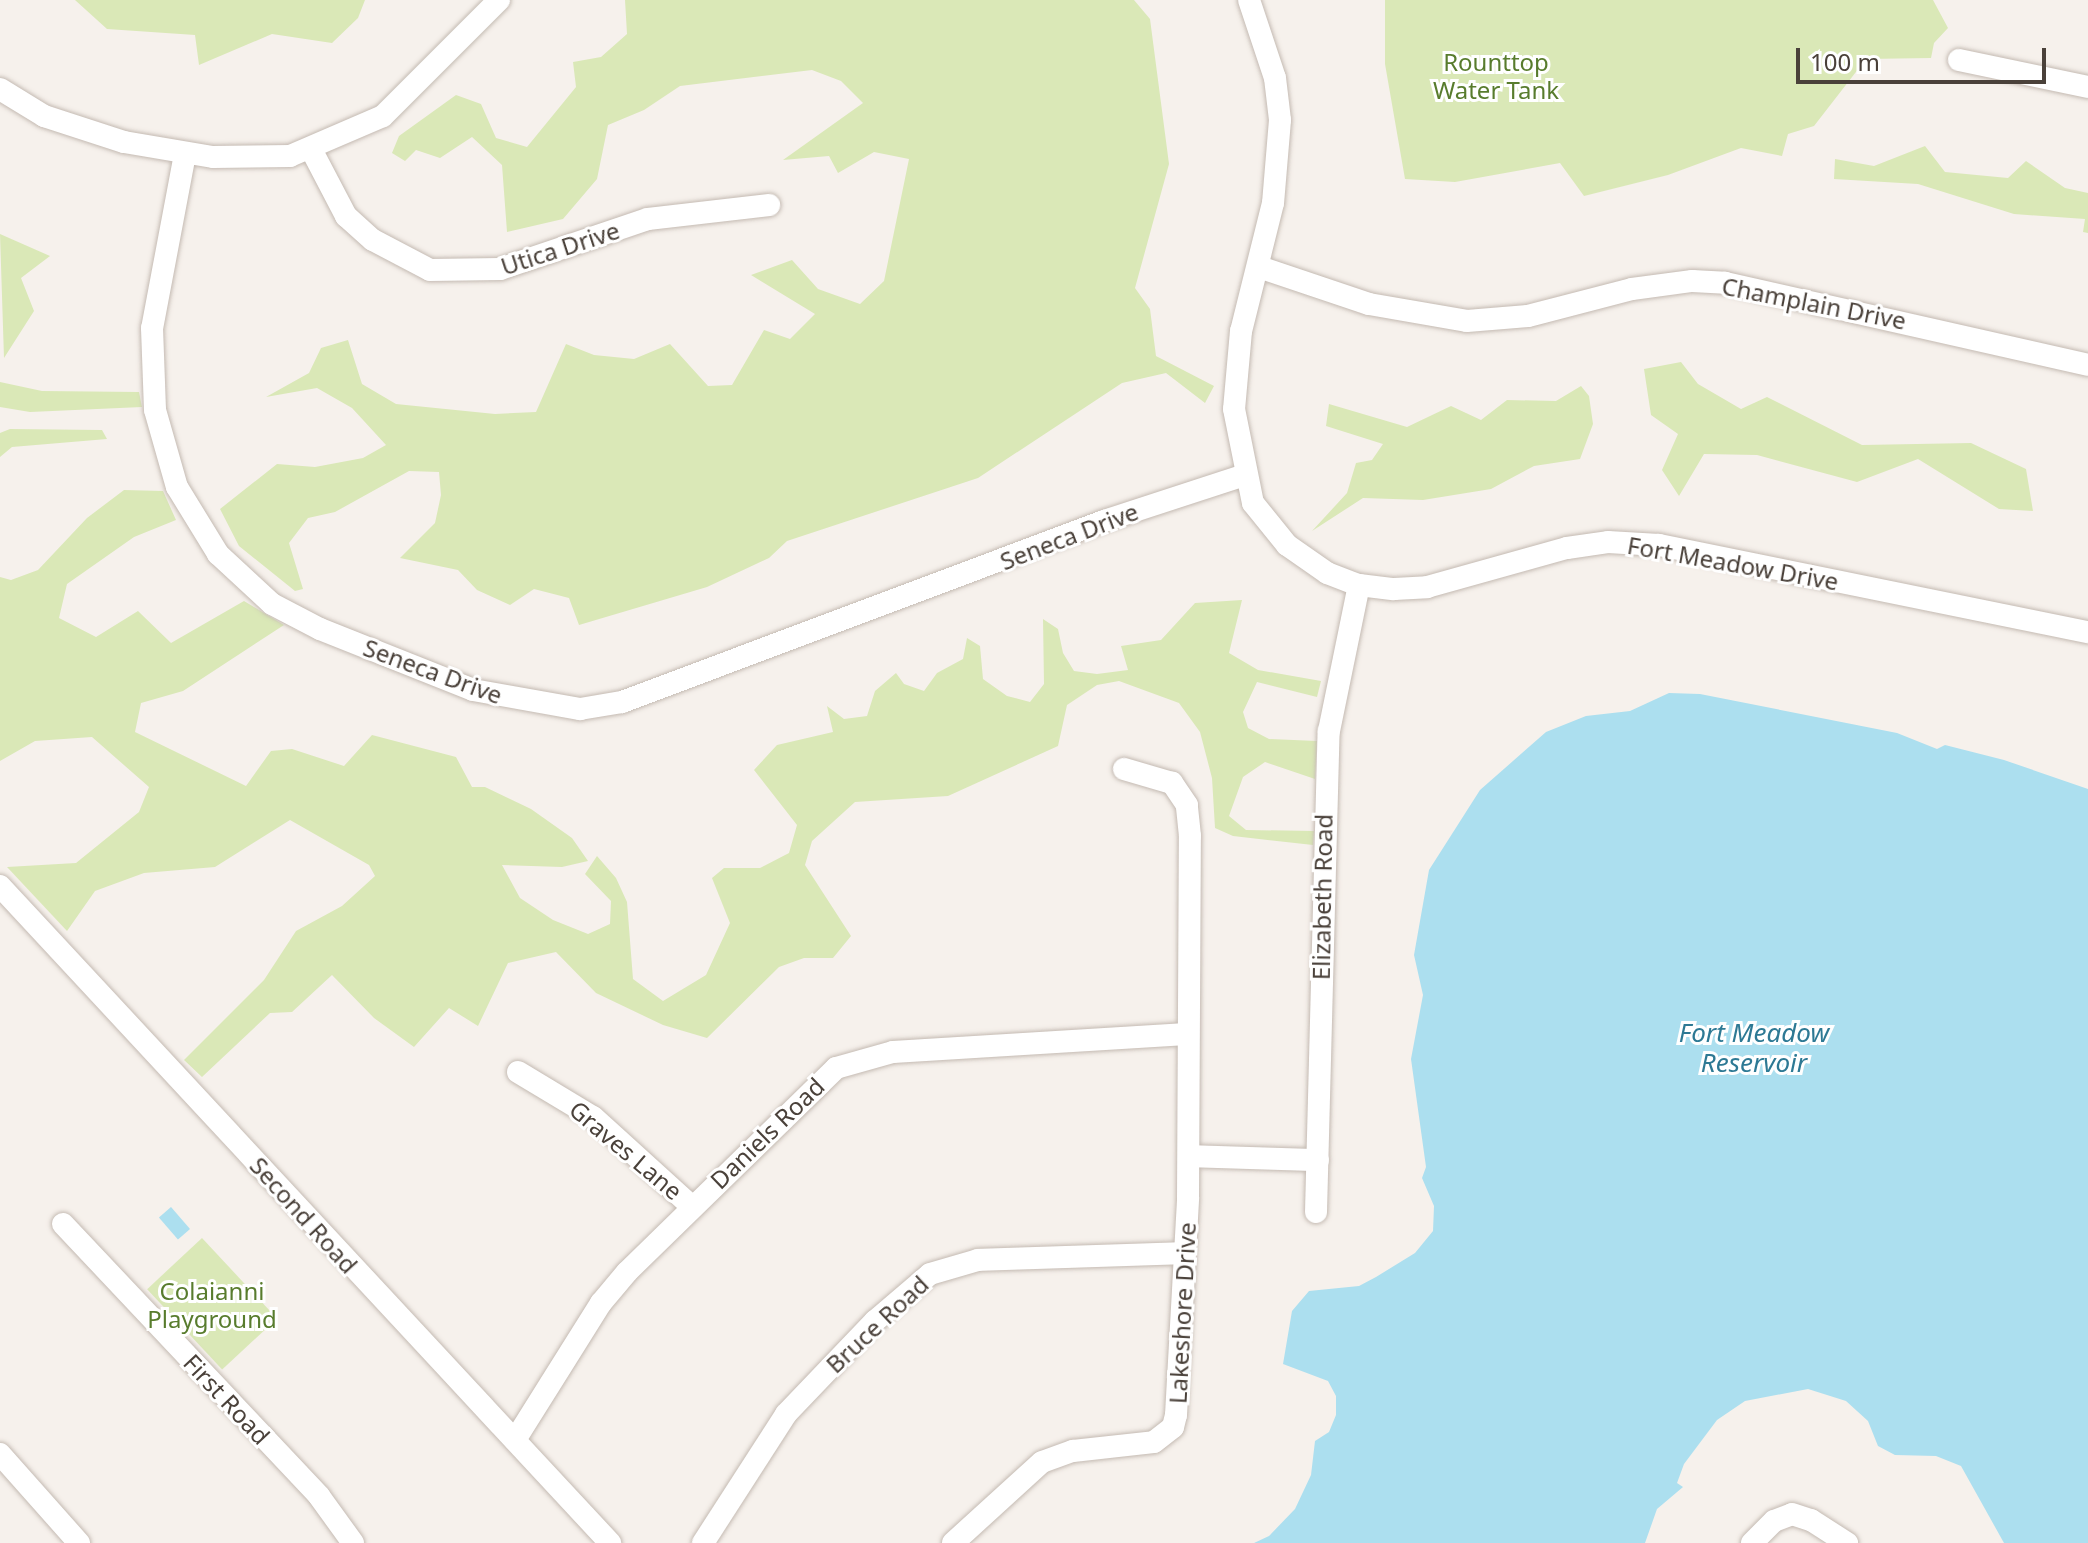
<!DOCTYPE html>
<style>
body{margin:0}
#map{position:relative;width:2088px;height:1543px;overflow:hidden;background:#f6f1ec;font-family:"Noto Sans",sans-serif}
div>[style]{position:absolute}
.green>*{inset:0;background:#dae8b7;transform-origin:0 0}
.water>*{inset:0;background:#acdfef;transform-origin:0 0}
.roads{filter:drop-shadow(0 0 2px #c4bab2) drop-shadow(0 0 2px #c4bab2)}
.minor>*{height:22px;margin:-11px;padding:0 11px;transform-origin:11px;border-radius:11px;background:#fff}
span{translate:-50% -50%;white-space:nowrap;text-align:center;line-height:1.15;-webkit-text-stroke:6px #fff;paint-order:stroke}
.park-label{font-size:24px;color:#587c2d}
.street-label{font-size:24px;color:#4a413a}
.water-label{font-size:26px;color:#2d7994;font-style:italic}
.scale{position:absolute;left:1796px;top:48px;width:250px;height:36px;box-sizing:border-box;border:4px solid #4a413a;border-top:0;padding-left:10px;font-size:24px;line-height:28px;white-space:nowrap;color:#4a413a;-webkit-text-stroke:6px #fff;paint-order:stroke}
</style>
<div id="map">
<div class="green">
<i style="clip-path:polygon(75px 0,365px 0,358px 18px,332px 43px,272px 34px,199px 65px,195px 35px,107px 29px)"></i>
<i style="clip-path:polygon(625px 0,1134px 0,1150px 19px,1169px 164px,1135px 288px,1150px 309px,1156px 356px,1214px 386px,1205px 403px,1166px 373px,1122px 383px,978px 478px,787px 541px,769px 558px,707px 587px,579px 625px,569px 598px,534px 589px,510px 605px,477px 590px,458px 570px,400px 558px,435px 523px,441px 495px,439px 472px,409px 471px,335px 512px,308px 518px,289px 543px,303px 589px,295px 591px,239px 546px,220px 509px,277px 464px,315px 467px,363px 458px,386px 445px,352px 408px,317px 388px,266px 397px,309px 373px,321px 348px,348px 340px,362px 384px,396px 404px,495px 414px,536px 412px,566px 344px,594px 355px,634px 359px,670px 344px,708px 386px,732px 385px,764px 330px,790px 339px,815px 314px,751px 275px,792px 260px,818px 289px,860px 304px,884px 281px,909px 159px,874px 152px,838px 173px,829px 156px,783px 160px,863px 103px,841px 81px,812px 70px,680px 86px,644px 110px,608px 125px,597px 179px,563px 219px,507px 232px,502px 165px,472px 137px,440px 158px,416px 150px,405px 161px,392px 153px,399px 136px,456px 95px,481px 104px,496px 138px,527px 147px,576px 87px,573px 62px,601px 57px,627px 34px)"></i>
<i style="clip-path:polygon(1385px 0,1933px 0,1948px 28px,1934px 43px,1931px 58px,1866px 59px,1814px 126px,1788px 134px,1782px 156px,1741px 148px,1668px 175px,1584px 196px,1560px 163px,1455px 182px,1405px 179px,1385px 64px)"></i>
<i style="clip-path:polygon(1925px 146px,1945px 172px,2008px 178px,2026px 161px,2065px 188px,2088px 193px,2088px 233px,2083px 232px,2085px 219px,2014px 214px,1918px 184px,1834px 179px,1835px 159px,1874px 166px)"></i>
<i style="clip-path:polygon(0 234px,50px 256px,21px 278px,34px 311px,4px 358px)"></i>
<i style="clip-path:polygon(1681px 362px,1698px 384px,1741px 409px,1767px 397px,1862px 445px,1971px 443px,2026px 469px,2033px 511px,1999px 509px,1918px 459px,1857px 482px,1757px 455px,1704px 454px,1679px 496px,1662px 470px,1678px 434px,1651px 415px,1644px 369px)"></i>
<i style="clip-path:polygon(0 382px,42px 391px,139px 392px,142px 407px,30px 412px,0 407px)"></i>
<i style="clip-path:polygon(1581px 386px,1589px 396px,1593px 424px,1580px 459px,1534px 466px,1491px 489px,1423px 500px,1363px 498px,1312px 531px,1347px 493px,1356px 463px,1372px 460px,1383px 444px,1326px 426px,1329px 404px,1407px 427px,1451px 406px,1481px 420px,1507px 400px,1556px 401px)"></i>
<i style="clip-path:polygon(10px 429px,102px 430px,107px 439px,12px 447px,0 457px,0 433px)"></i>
<i style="clip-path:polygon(124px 490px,163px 491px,176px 520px,134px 537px,67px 584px,59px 618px,96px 637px,138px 611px,171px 643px,244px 601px,284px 625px,183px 691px,141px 703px,135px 732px,246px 786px,271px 751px,292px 749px,344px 766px,372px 735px,456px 757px,472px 787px,485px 787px,531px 809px,572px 838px,588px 861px,562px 867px,502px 865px,520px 898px,553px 920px,588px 934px,610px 924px,611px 901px,585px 874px,597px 856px,616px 878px,627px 902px,633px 979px,663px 1001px,706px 975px,730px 923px,712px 878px,724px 868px,760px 868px,789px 853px,797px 825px,754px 770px,777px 745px,833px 732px,827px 706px,844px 719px,867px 716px,875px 691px,896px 673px,904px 684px,924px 691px,937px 673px,963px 659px,967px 638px,980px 646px,983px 679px,1007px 696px,1030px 702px,1044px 684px,1043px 619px,1058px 629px,1063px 653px,1074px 671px,1097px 674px,1128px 670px,1121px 646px,1161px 640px,1195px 603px,1242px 600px,1229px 653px,1258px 670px,1321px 681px,1317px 697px,1257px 682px,1243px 712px,1248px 728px,1269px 739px,1317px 741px,1315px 779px,1265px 762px,1243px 777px,1229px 816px,1246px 830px,1314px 831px,1313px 845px,1233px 836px,1215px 828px,1212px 778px,1200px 732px,1179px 703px,1119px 681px,1097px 685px,1067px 705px,1058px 746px,948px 796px,855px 802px,812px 841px,805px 865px,851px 936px,833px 958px,804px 958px,779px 967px,707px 1038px,663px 1025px,596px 993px,556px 952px,508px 963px,478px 1026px,449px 1008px,414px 1047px,374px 1018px,332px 975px,292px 1012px,270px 1013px,202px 1077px,184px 1060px,264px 980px,296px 931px,342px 906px,375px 876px,369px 865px,290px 820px,215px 867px,144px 873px,95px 891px,67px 931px,7px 867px,76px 863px,139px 812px,149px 787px,92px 737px,35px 741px,0 761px,0 577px,11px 580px,38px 570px,87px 518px)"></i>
<i style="left:202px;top:1238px;width:110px;height:75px;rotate:47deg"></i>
</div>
<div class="water">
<i style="clip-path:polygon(1669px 693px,1700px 694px,1897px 733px,1937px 749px,1945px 745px,2004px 760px,2088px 789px,2088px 1543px,2004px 1543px,1961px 1466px,1936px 1456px,1895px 1455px,1878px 1446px,1868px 1421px,1846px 1401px,1808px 1389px,1745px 1401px,1717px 1420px,1684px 1464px,1677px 1483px,1683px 1487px,1657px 1509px,1645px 1543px,1254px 1543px,1269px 1536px,1295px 1509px,1311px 1475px,1315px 1441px,1329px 1432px,1336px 1415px,1336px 1396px,1328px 1381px,1283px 1364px,1292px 1311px,1309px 1291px,1359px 1286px,1376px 1277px,1415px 1253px,1433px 1231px,1434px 1206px,1422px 1178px,1426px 1167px,1411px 1059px,1423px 995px,1414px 955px,1429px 870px,1480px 790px,1546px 732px,1586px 716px,1630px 711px)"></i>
<i style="left:171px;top:1207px;width:29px;height:16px;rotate:49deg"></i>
</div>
<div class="roads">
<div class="minor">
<i style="left:1249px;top:0;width:82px;rotate:71.6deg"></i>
<i style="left:1275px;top:78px;width:42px;rotate:83.2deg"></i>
<i style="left:1280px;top:120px;width:83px;rotate:94.8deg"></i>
<i style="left:1273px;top:203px;width:132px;rotate:104deg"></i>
<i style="left:1241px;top:331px;width:78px;rotate:95.1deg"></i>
<i style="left:1234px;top:409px;width:96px;rotate:78.6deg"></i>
<i style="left:1253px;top:503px;width:54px;rotate:51deg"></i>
<i style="left:1287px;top:545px;width:49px;rotate:35deg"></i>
<i style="left:1327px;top:573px;width:34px;rotate:21deg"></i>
<i style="left:1359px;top:585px;width:35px;rotate:7deg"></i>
<i style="left:1394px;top:589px;width:33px;rotate:-3deg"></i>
<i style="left:1427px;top:587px;width:145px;rotate:-15.6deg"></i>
<i style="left:1567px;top:548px;width:41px;rotate:-8.3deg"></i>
<i style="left:1608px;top:542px;width:51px;rotate:3.4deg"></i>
<i style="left:1659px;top:545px;width:438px;rotate:11.5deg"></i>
<i style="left:1959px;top:60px;width:132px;rotate:11.8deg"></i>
<i style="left:0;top:89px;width:52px;rotate:31.5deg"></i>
<i style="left:44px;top:116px;width:84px;rotate:18deg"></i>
<i style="left:124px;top:142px;width:90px;rotate:9.6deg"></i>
<i style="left:213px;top:157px;width:77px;rotate:-0.7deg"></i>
<i style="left:290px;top:156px;width:101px;rotate:-23.3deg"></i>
<i style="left:383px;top:116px;width:164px;rotate:-45deg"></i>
<i style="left:311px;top:149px;width:76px;rotate:62.4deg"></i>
<i style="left:346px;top:216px;width:36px;rotate:42deg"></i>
<i style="left:373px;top:240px;width:64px;rotate:27.8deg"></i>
<i style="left:430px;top:270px;width:70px;rotate:-0.8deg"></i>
<i style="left:500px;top:269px;width:156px;rotate:-18.7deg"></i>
<i style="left:648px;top:219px;width:122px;rotate:-6.6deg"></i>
<i style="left:185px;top:154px;width:177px;rotate:100.7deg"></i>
<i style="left:152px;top:328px;width:82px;rotate:87.9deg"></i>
<i style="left:155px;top:410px;width:80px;rotate:74.1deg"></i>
<i style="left:177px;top:487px;width:79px;rotate:58.5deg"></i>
<i style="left:218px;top:554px;width:74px;rotate:42.8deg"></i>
<i style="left:272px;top:604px;width:54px;rotate:27.5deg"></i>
<i style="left:320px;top:629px;width:165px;rotate:21.7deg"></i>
<i style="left:473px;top:690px;width:109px;rotate:10.1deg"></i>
<i style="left:580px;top:709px;width:43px;rotate:-9.5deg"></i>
<i style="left:622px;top:702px;width:515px;rotate:-20.58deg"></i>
<i style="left:1104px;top:521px;width:148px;rotate:-18.1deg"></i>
<i style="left:1259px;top:267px;width:116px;rotate:18.6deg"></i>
<i style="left:1369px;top:304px;width:99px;rotate:9.8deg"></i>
<i style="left:1467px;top:321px;width:61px;rotate:-4.7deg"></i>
<i style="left:1528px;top:316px;width:107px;rotate:-14.6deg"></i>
<i style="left:1632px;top:289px;width:61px;rotate:-7.6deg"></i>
<i style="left:1692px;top:281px;width:33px;rotate:3deg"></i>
<i style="left:1725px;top:283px;width:372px;rotate:12.7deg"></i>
<i style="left:0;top:886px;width:897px;rotate:47.12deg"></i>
<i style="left:518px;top:1072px;width:87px;rotate:31deg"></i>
<i style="left:593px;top:1117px;width:132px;rotate:42.2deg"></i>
<i style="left:1189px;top:1156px;width:129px;rotate:1.8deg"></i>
<i style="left:1316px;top:1212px;width:481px;rotate:-88.5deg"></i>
<i style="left:1329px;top:731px;width:149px;rotate:-78.4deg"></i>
<i style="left:63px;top:1224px;width:374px;rotate:46.7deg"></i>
<i style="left:319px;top:1496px;width:58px;rotate:54.1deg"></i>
<i style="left:515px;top:1440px;width:162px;rotate:-57.9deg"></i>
<i style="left:601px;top:1303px;width:40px;rotate:-50deg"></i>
<i style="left:627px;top:1272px;width:292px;rotate:-44.3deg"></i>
<i style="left:836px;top:1068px;width:59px;rotate:-15.7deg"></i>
<i style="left:893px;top:1052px;width:294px;rotate:-3.5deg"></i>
<i style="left:0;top:1454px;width:119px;rotate:48.4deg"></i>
<i style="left:703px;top:1543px;width:153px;rotate:-57.2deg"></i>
<i style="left:786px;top:1414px;width:129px;rotate:-46.3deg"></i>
<i style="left:875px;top:1321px;width:72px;rotate:-40.5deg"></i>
<i style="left:930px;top:1274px;width:50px;rotate:-16.3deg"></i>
<i style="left:978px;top:1260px;width:206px;rotate:-1.9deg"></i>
<i style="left:953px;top:1543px;width:120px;rotate:-42.3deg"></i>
<i style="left:1042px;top:1462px;width:33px;rotate:-20deg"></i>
<i style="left:1073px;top:1451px;width:81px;rotate:-6.3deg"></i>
<i style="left:1154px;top:1442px;width:24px;rotate:-38deg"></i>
<i style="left:1173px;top:1427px;width:12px;rotate:-76deg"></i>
<i style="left:1176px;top:1415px;width:218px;rotate:-86.8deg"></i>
<i style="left:1188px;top:1197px;width:361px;rotate:-89.7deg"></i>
<i style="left:1190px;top:836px;width:31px;rotate:-96deg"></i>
<i style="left:1187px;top:805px;width:27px;rotate:-124deg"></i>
<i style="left:1172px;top:783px;width:50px;rotate:-163.7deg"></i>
<i style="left:1752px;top:1543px;width:31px;rotate:-45deg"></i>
<i style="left:1774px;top:1521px;width:19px;rotate:-21deg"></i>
<i style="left:1792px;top:1514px;width:20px;rotate:18deg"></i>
<i style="left:1811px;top:1520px;width:43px;rotate:32.6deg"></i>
</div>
</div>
<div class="park-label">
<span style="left:1496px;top:76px">Rounttop<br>Water Tank</span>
<span style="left:212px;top:1305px">Colaianni<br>Playground</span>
</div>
<div class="street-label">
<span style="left:560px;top:248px;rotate:-18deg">Utica Drive</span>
<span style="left:1814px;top:303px;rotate:11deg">Champlain Drive</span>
<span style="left:1069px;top:536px;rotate:-21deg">Seneca Drive</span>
<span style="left:1733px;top:563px;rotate:10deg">Fort Meadow Drive</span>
<span style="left:433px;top:671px;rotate:20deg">Seneca Drive</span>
<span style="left:1322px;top:897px;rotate:-89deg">Elizabeth Road</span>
<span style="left:767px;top:1133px;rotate:-44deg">Daniels Road</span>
<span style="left:626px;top:1150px;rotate:40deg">Graves Lane</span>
<span style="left:304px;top:1215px;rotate:48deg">Second Road</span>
<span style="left:1182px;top:1313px;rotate:-87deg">Lakeshore Drive</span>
<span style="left:877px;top:1324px;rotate:-43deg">Bruce Road</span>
<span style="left:227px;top:1399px;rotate:47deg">First Road</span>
</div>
<div class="water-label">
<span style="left:1754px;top:1048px">Fort Meadow<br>Reservoir</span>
</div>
<div class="scale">100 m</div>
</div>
